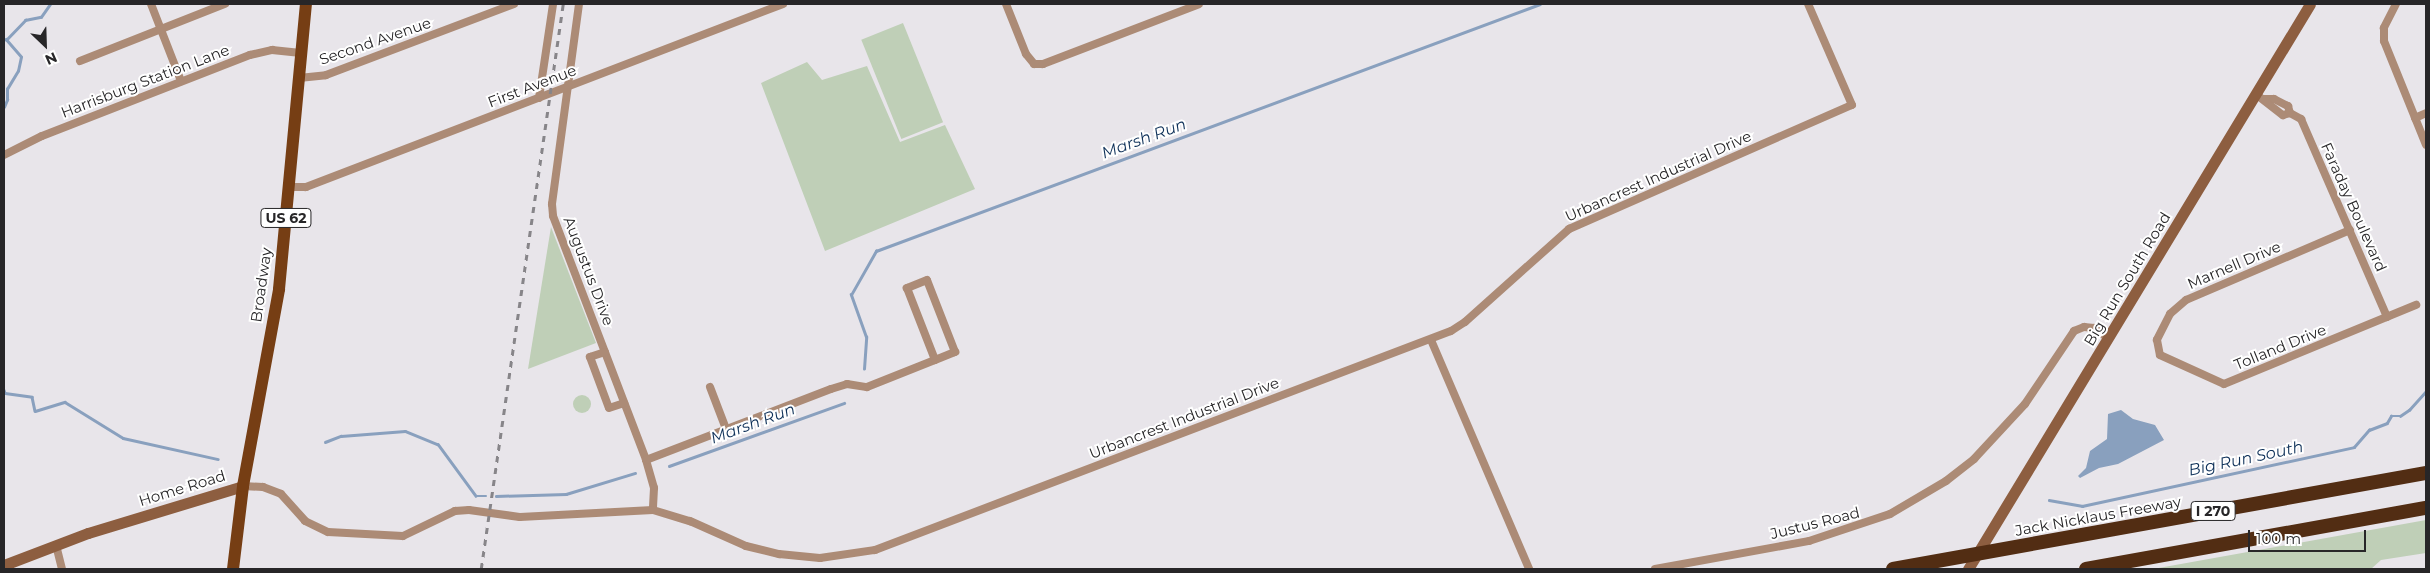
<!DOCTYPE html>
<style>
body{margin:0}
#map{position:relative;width:2430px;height:573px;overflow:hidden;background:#e8e5ea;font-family:Montserrat,sans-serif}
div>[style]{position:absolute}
.green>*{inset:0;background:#bfcfb7;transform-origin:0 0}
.round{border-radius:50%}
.water>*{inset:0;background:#89a0be}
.stream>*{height:2.5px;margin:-1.25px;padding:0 1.25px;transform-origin:1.25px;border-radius:1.25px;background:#89a0be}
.street>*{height:8px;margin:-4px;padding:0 4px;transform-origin:4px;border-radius:4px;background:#ac8b76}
.secondary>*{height:11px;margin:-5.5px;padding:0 5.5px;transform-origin:5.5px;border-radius:5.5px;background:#8d5e40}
.primary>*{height:12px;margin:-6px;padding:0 6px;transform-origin:6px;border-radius:6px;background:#763e14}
.highway>*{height:14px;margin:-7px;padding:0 7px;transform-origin:7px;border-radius:7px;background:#522d13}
.rail>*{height:2.5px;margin-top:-1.25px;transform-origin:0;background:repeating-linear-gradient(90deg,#878589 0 6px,transparent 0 12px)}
span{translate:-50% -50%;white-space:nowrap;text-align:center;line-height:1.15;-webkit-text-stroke:4px #fff;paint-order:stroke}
.shield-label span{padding:1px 4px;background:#fff;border:1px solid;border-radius:4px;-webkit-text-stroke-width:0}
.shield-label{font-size:14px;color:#272628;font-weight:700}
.street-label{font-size:15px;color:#272628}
.water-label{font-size:16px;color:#0f3159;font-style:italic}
.frame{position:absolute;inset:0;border:5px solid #272628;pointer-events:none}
.north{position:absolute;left:20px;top:20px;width:50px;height:50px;-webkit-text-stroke:4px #fff;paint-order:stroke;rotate:156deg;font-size:14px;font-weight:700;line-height:20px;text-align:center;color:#272628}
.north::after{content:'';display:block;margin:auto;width:18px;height:22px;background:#272628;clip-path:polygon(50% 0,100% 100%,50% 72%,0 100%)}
.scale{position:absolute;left:2248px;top:530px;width:118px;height:22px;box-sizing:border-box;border:2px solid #272628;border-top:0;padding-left:6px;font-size:15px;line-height:18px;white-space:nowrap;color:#272628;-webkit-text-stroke:4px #fff;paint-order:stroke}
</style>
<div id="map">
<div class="green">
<i style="left:903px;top:23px;width:107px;height:45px;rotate:68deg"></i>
<i style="clip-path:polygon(807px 62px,822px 80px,867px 66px,900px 142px,945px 125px,975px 189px,825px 251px,761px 83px)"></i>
<i style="clip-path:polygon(551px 227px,596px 343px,528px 369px)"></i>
<i class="round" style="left:573px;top:395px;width:18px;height:18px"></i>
<i style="clip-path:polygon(2426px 520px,2426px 553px,2381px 560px,2371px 569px,2153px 569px)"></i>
</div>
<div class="water">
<i style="clip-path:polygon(2121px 410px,2133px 419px,2155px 425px,2164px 440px,2118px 464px,2099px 468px,2080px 478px,2078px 476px,2086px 468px,2090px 451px,2107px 439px,2108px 414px)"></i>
</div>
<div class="stream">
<i style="left:4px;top:107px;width:8px;rotate:-67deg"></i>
<i style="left:7px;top:100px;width:11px;rotate:-90deg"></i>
<i style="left:7px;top:89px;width:21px;rotate:-59deg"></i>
<i style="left:18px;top:71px;width:14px;rotate:-78deg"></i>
<i style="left:21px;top:57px;width:23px;rotate:-131deg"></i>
<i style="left:6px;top:40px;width:28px;rotate:-46deg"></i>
<i style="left:25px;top:20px;width:16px;rotate:-11deg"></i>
<i style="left:41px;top:17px;width:16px;rotate:-55deg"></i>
<i style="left:864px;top:369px;width:32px;rotate:-86deg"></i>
<i style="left:866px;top:337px;width:45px;rotate:-109.7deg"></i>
<i style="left:851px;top:295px;width:51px;rotate:-60.4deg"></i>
<i style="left:876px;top:251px;width:708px;rotate:-20.4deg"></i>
<i style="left:4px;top:390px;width:3px;rotate:72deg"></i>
<i style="left:5px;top:393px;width:27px;rotate:8deg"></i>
<i style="left:32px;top:397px;width:14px;rotate:78deg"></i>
<i style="left:35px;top:411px;width:31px;rotate:-17deg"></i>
<i style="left:65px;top:402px;width:68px;rotate:31.8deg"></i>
<i style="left:123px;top:438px;width:97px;rotate:12.5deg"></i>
<i style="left:325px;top:442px;width:17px;rotate:-21deg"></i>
<i style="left:341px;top:436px;width:64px;rotate:-4.5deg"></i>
<i style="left:405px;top:431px;width:35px;rotate:22deg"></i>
<i style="left:438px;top:444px;width:64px;rotate:53.8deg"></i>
<i style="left:476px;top:496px;width:10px"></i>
<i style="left:669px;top:466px;width:186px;rotate:-19.8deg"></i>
<i style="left:496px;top:496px;width:70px;rotate:-1.6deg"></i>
<i style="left:566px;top:494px;width:72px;rotate:-16.9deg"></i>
<i style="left:2049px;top:500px;width:34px;rotate:10deg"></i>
<i style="left:2082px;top:506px;width:278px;rotate:-12.2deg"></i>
<i style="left:2354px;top:447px;width:23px;rotate:-49deg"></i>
<i style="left:2369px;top:430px;width:19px;rotate:-21deg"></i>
<i style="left:2387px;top:423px;width:8px;rotate:-60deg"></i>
<i style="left:2391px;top:416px;width:9px"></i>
<i style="left:2400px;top:416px;width:11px;rotate:-34deg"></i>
<i style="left:2409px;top:410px;width:25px;rotate:-48deg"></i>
</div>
<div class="street">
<i style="left:151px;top:4px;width:83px;rotate:68.7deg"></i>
<i style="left:579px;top:4px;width:202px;rotate:97.7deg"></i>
<i style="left:552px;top:204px;width:12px;rotate:85deg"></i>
<i style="left:553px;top:216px;width:261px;rotate:69.1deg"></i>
<i style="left:646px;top:460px;width:29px;rotate:74deg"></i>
<i style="left:654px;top:488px;width:22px;rotate:93deg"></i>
<i style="left:1006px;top:4px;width:54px;rotate:68.2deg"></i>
<i style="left:1026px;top:54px;width:13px;rotate:51deg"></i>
<i style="left:1034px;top:64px;width:9px"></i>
<i style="left:1043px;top:64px;width:167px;rotate:-21deg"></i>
<i style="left:2396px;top:4px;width:27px;rotate:117deg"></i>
<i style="left:2384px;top:28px;width:13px;rotate:90deg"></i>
<i style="left:2384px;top:41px;width:112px;rotate:68deg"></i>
<i style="left:80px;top:61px;width:156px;rotate:-21.5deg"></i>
<i style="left:299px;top:78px;width:27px;rotate:-6deg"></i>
<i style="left:326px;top:75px;width:201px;rotate:-20.7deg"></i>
<i style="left:2257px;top:95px;width:33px;rotate:38deg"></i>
<i style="left:2283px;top:115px;width:7px;rotate:-16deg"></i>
<i style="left:2290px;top:113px;width:13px;rotate:29deg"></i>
<i style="left:2301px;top:119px;width:216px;rotate:66.5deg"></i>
<i style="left:539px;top:98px;width:95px;rotate:-81.5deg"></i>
<i style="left:2264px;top:99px;width:10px"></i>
<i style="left:2274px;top:99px;width:16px;rotate:27deg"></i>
<i style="left:2288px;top:106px;width:7px;rotate:74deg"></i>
<i style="left:2415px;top:118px;width:12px;rotate:-24deg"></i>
<i style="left:4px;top:155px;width:42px;rotate:-26.6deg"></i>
<i style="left:42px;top:136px;width:223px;rotate:-21.3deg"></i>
<i style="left:250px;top:55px;width:23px;rotate:-13deg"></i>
<i style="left:272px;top:50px;width:29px;rotate:6deg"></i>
<i style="left:289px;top:187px;width:17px"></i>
<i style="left:306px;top:187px;width:511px;rotate:-20.99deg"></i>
<i style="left:2350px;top:230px;width:178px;rotate:156.9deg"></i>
<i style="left:2186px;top:300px;width:21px;rotate:139deg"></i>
<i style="left:2170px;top:314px;width:29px;rotate:117deg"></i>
<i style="left:2157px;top:340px;width:15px;rotate:79deg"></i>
<i style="left:2160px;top:355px;width:70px;rotate:24.4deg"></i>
<i style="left:2224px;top:384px;width:208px;rotate:-22.4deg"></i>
<i style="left:1431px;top:340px;width:249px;rotate:66.8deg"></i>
<i style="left:605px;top:352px;width:16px;rotate:162deg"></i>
<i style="left:590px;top:357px;width:54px;rotate:69.6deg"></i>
<i style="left:609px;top:408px;width:16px;rotate:-18deg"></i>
<i style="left:710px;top:387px;width:45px;rotate:69.1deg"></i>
<i style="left:646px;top:460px;width:198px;rotate:-21deg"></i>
<i style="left:831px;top:389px;width:17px;rotate:-17deg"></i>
<i style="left:847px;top:384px;width:20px;rotate:9deg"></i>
<i style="left:867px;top:387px;width:73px;rotate:-21.7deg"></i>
<i style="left:935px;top:360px;width:22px;rotate:-22deg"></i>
<i style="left:955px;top:352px;width:77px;rotate:-111.3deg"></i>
<i style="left:927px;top:280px;width:22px;rotate:158deg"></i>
<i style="left:907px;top:288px;width:77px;rotate:68.7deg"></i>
<i style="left:243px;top:486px;width:20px;rotate:3deg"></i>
<i style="left:263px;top:487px;width:19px;rotate:21deg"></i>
<i style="left:281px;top:494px;width:36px;rotate:48deg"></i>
<i style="left:305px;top:521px;width:25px;rotate:26deg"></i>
<i style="left:328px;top:532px;width:75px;rotate:3.1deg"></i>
<i style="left:403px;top:536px;width:58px;rotate:-25.7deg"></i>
<i style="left:455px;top:511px;width:14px;rotate:-4deg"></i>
<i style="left:469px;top:510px;width:51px;rotate:7.8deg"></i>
<i style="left:520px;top:517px;width:133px;rotate:-3deg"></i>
<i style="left:653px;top:510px;width:39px;rotate:17deg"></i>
<i style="left:690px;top:521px;width:61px;rotate:24.1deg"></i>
<i style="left:746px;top:546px;width:34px;rotate:14deg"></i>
<i style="left:779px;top:554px;width:41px;rotate:5.6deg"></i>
<i style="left:820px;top:558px;width:56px;rotate:-8.3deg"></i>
<i style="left:875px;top:550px;width:616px;rotate:-20.82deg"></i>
<i style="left:1451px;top:331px;width:17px;rotate:-33deg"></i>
<i style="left:1465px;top:322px;width:140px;rotate:-41.8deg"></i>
<i style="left:1569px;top:229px;width:309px;rotate:-23.7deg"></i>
<i style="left:1852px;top:105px;width:110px;rotate:-113.5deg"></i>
<i style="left:56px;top:545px;width:25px;rotate:76deg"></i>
<i style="left:1655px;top:569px;width:157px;rotate:-10.3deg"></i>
<i style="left:1809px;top:541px;width:85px;rotate:-18.4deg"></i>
<i style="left:1890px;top:514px;width:65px;rotate:-30.5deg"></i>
<i style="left:1946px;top:481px;width:36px;rotate:-38deg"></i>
<i style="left:1974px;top:459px;width:75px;rotate:-47.2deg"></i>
<i style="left:2025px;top:404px;width:88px;rotate:-56.1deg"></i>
<i style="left:2074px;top:331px;width:11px;rotate:-22deg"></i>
<i style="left:2084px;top:327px;width:10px;rotate:6deg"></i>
<i style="left:2094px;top:328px;width:17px;rotate:36deg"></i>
</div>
<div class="secondary">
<i style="left:4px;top:565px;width:90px;rotate:-20.9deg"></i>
<i style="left:88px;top:533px;width:162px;rotate:-16.9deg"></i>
<i style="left:1968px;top:569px;width:660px;rotate:-58.81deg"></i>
</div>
<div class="primary">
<i style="left:233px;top:569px;width:84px;rotate:-83.1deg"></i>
<i style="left:243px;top:486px;width:200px;rotate:-79.6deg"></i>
<i style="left:279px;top:289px;width:286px;rotate:-84.6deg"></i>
</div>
<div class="highway">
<i style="left:1893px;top:569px;width:542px;rotate:-10.21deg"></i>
<i style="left:2086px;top:569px;width:345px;rotate:-10.2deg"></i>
</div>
<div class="rail">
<i style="left:481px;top:569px;width:571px;rotate:-81.74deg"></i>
</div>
<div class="shield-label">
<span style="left:286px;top:218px">US 62</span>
<span style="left:2213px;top:511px">I 270</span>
</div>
<div class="street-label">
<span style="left:375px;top:41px;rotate:-19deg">Second Avenue</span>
<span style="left:145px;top:81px;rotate:-21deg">Harrisburg Station Lane</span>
<span style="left:532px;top:86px;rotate:-21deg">First Avenue</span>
<span style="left:1658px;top:176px;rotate:-24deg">Urbancrest Industrial Drive</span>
<span style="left:2354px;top:207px;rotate:66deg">Faraday Boulevard</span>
<span style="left:2234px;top:265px;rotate:-23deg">Marnell Drive</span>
<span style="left:589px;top:271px;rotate:69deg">Augustus Drive</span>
<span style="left:2127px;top:279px;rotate:-59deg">Big Run South Road</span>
<span style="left:261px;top:285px;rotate:-82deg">Broadway</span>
<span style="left:2280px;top:347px;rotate:-22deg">Tolland Drive</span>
<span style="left:1184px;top:418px;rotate:-21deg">Urbancrest Industrial Drive</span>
<span style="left:182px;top:488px;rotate:-17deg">Home Road</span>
<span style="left:2098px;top:516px;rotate:-10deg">Jack Nicklaus Freeway</span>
<span style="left:1815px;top:523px;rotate:-14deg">Justus Road</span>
</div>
<div class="water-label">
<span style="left:1144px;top:139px;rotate:-20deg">Marsh Run</span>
<span style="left:753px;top:424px;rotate:-20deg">Marsh Run</span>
<span style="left:2246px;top:459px;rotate:-12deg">Big Run South</span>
</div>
<div class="frame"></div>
<div class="north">N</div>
<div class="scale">100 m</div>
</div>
